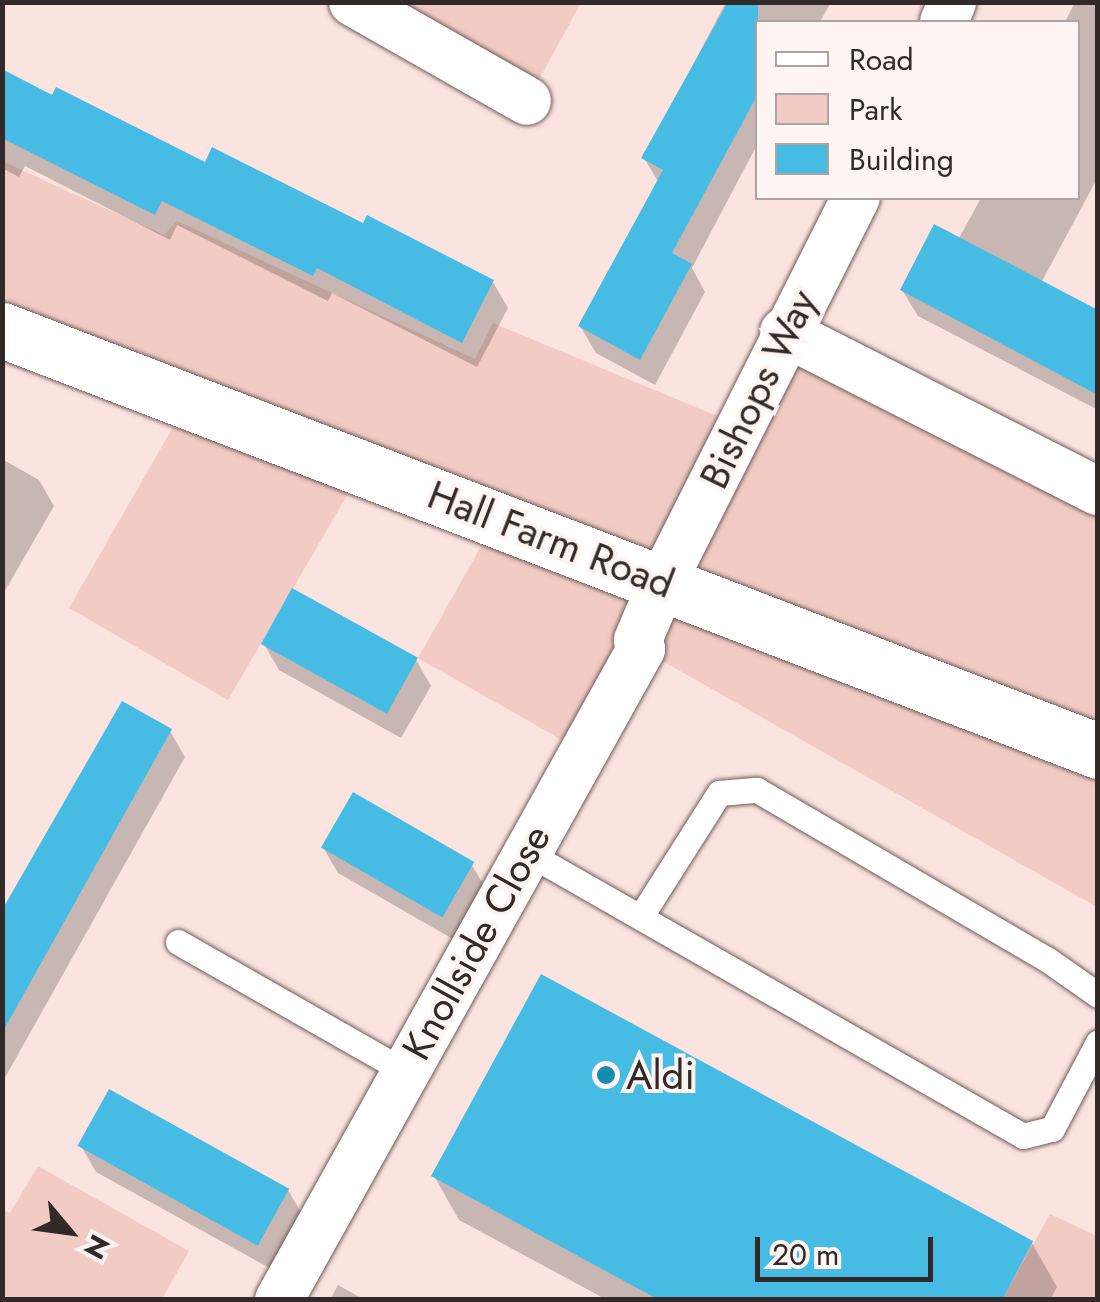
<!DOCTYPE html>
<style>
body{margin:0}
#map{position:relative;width:1100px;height:1302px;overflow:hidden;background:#fbe4e0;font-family:Jost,sans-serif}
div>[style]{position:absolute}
.green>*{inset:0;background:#f3cbc5}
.shadow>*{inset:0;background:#0003}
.building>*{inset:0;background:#46bce5;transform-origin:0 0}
.roads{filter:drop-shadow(0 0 2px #6f5c59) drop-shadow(0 0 2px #6f5c59)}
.service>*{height:25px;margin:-12.5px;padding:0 12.5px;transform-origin:12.5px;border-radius:12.5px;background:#fff}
.minor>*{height:48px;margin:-24px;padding:0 24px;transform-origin:24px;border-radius:24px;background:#fff}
.tertiary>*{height:55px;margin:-27.5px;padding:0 27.5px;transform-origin:27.5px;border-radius:27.5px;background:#fff}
.dots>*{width:28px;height:28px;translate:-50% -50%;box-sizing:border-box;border:5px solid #fef5f3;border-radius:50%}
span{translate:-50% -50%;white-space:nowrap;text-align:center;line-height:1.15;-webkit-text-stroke:8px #fef5f3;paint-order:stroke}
.street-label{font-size:40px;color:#322a28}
.poi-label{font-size:40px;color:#322a28}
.left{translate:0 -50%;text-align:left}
.frame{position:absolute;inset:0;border:5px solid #322a28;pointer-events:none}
.legend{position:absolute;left:755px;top:20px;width:325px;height:180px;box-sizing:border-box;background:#fef5f3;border:2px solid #aca4a2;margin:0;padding:12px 18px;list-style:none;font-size:30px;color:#322a28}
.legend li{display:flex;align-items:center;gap:20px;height:50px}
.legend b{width:50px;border:2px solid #aca4a2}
.north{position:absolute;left:20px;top:1182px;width:100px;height:100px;-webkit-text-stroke:8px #fef5f3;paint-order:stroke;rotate:119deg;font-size:28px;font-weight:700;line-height:40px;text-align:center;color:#322a28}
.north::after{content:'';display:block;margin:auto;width:35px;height:45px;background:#322a28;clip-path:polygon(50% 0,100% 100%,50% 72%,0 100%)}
.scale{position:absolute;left:755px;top:1237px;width:178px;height:45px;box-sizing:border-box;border:5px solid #322a28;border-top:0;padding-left:12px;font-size:30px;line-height:35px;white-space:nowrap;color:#322a28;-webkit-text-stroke:8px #fef5f3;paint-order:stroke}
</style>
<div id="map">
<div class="green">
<i style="clip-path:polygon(353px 3px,581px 3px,527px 101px)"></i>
<i style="clip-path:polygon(2px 161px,164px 235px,177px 221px,475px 359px,493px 323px,739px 425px,784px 332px,1097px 491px,1097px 907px,641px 649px,581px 751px,418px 658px,497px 518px,363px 468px,228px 700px,69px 608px,188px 401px,3px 330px)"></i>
<i style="clip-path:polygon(38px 1166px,189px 1251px,162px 1299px,3px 1299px,3px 1210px,10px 1213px)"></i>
<i style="clip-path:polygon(1050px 1214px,1097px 1236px,1097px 1299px,1002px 1300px)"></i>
</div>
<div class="shadow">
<i style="clip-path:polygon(726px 2px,831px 2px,820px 22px,758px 22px,758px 143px,692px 268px,705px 292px,655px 385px,596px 353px,580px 326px,659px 183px,644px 158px)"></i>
<i style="clip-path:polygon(1075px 2px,1098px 2px,1098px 177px,1041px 283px,1098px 313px,1098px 410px,918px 316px,902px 290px,958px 240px,981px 198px,1078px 198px,1078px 22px,1065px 22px)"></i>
<i style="clip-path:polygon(2px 72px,206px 165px,493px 282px,508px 308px,477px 367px,332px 293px,328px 301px,177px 225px,170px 240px,25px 166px,19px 177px,2px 168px)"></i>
<i style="clip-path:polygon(2px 459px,39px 480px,54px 506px,2px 596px)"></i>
<i style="clip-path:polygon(264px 644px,416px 660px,431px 686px,401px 738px,279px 670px)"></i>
<i style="clip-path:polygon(170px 731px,185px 757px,2px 1083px,2px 912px)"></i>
<i style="clip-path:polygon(323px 847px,472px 865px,487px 891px,458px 942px,338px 873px)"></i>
<i style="clip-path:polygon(81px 1146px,288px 1190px,303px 1216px,273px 1270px,96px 1172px)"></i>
<i style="clip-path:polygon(434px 1176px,1032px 1243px,1057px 1287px,1050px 1300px,607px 1300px,459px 1220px)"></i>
<i style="clip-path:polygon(338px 1285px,365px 1300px,330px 1300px)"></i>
</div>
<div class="building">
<i style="clip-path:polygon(728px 2px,758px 2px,758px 94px,672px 253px,692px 264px,640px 360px,578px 326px,663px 170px,641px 158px)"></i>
<i style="clip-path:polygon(2px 69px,52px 95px,56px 87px,205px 162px,212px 147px,363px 223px,367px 215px,494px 280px,462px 343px,317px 268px,313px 276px,162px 201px,155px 215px,2px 138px)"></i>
<i style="clip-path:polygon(934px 224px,1098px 310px,1098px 395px,900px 290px)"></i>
<i style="left:292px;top:588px;width:144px;height:64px;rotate:29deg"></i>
<i style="clip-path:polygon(122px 701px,172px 729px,2px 1033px,2px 910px)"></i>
<i style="left:353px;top:792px;width:140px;height:64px;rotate:30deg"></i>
<i style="clip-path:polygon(541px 974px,1033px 1241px,1002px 1300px,659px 1300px,431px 1176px)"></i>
<i style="left:109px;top:1089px;width:206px;height:65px;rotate:29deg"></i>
</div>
<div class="roads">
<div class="service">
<i style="left:526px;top:852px;width:572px;rotate:29.74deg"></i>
<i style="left:1023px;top:1136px;width:30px;rotate:-14deg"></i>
<i style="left:1052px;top:1129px;width:98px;rotate:-62.1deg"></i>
<i style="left:641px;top:916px;width:146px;rotate:-57.6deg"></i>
<i style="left:719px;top:793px;width:38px;rotate:-5deg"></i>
<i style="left:757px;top:790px;width:337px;rotate:30.3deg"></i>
<i style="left:1048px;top:960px;width:61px;rotate:35deg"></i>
<i style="left:178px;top:942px;width:260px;rotate:29.7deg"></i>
</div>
<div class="minor">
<i style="left:353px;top:2px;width:200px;rotate:29.6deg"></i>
<i style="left:944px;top:22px;width:22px;rotate:-68deg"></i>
<i style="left:784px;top:332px;width:352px;rotate:26.9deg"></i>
<i style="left:279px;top:1300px;width:745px;rotate:-60.92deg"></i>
<i style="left:641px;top:649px;width:9px;rotate:-108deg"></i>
<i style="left:638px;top:640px;width:64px;rotate:-67deg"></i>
<i style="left:663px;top:581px;width:429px;rotate:-63.3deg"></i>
</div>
<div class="tertiary">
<i style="left:2px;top:330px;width:1174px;rotate:21.01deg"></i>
</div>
</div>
<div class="dots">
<i style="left:606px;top:1075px;background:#158bae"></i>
</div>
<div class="street-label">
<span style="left:758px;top:389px;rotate:-64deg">Bishops Way</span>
<span style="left:551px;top:539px;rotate:21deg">Hall Farm Road</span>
<span style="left:476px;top:942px;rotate:-61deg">Knollside Close</span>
</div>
<div class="poi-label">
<span class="left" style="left:626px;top:1075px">Aldi</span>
</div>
<div class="frame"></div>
<ul class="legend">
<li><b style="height:12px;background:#fff"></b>Road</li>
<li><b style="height:28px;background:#f3cbc5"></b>Park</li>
<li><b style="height:28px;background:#46bce5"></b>Building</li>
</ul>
<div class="north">N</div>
<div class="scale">20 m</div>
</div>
